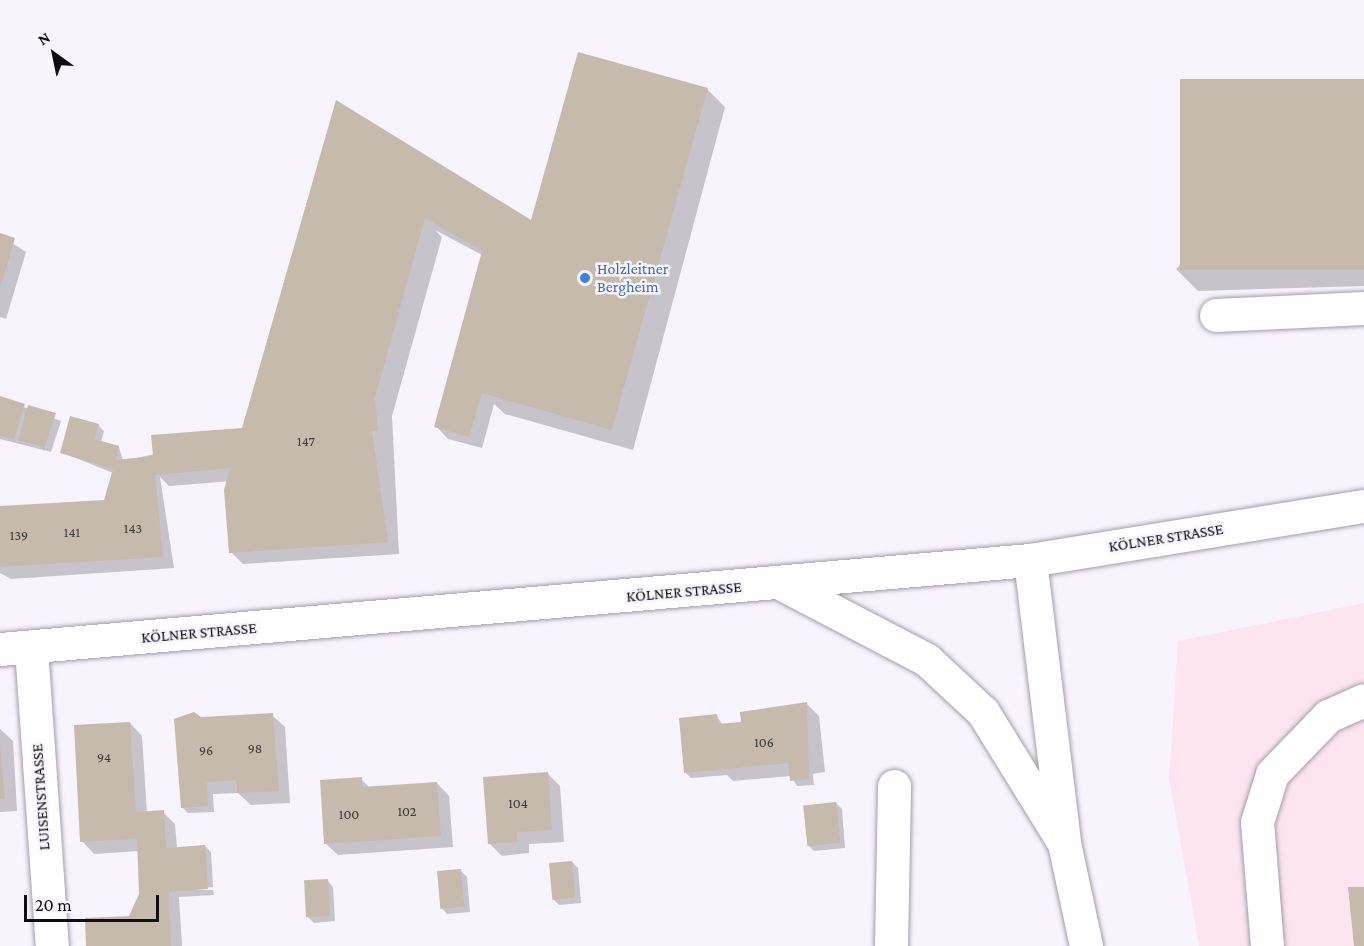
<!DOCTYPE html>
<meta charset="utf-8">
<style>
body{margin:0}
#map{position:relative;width:1364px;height:946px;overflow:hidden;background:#f8f4fe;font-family:"Crimson Pro",serif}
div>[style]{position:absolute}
.industrial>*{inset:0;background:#fde5ef}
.shadow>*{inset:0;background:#0003}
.building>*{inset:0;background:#c5baac;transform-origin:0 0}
.roads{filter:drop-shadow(0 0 2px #a39dac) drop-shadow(0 0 2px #a39dac)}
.minor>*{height:33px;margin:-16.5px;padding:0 16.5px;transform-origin:16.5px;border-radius:16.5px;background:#fff}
.major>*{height:33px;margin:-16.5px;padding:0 16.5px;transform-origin:16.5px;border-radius:16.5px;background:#fff}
.dots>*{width:16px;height:16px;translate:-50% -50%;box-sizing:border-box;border:3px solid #f8f4fe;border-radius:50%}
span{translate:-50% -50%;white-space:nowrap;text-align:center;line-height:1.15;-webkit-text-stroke:5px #f8f4fe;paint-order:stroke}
.number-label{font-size:14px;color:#3c3838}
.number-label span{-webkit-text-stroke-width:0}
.shop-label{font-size:16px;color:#366cbe}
.left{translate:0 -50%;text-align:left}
.street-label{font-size:16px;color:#0f0d12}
.north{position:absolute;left:24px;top:24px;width:60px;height:60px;-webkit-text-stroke:4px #f8f4fe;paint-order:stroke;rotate:327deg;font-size:16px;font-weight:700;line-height:24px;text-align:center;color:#0f0d12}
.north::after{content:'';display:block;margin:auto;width:21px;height:27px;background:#0f0d12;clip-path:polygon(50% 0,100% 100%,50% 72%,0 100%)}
.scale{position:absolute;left:24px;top:895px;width:135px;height:27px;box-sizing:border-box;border:3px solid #0f0d12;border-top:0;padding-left:8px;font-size:18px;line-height:21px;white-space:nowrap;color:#0f0d12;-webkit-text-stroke:4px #f8f4fe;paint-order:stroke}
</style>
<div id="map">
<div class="industrial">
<i style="clip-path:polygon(1364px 603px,1364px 946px,1199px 946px,1169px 778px,1178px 641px)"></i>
</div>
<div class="shadow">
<i style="clip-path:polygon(1364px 82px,1364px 286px,1198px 291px,1176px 269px)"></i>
<i style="clip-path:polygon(707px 89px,725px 107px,633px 450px,505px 414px,494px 404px,482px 448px,448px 439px,436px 426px,482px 255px,435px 230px,442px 237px,392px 416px,399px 554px,243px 564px,231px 552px,232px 481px,169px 486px,160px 477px,174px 568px,11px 579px,0 573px,0 507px,105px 501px,113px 473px,61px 452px,98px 425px,104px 431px,101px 442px,119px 447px,123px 461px,245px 434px,313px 187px,532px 222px)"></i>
<i style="clip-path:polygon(0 235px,26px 252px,6px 319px,0 317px)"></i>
<i style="clip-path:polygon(0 398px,61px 421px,51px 452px,0 439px)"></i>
<i style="clip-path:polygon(807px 704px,819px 716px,825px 772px,813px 774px,814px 785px,797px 786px,791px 776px,733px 781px,727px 775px,691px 778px,685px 772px,716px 715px,723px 725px,743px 724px)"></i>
<i style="clip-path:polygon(272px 715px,285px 727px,290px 803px,251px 805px,238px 793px,213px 794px,214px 812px,188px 813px,182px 807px,200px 719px)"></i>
<i style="clip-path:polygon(130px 723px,142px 736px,147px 813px,163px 812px,175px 824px,177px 848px,205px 846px,211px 852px,213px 887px,179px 890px,213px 890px,214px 895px,179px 897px,182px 946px,88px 946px,130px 917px,140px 895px,139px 851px,94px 854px,82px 841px)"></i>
<i style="clip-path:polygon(0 729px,13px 741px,17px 811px,0 812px)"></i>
<i style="clip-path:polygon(548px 774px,560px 786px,564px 842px,529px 844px,529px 853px,502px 856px,490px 844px)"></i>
<i style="clip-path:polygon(361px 779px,370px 788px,437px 783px,449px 796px,453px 847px,338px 855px,325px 843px)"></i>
<i style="clip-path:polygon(836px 803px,842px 809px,845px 848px,814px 851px,808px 845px)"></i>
<i style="clip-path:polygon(572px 862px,578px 868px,581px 903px,559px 905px,553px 899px)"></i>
<i style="clip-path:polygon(461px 871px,467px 877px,470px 912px,447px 914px,441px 907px)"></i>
<i style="clip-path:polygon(327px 880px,333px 887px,335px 921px,314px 923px,308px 917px)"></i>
</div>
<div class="building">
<i style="clip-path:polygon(578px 52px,708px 88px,612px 430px,482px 393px,469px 437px,434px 427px,482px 251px,425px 218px,375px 398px,378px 431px,372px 431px,388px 542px,229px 553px,224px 490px,230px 468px,155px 475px,163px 557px,0 567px,0 506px,104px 500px,113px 469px,60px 453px,70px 416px,99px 424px,94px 439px,119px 446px,116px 460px,153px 456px,151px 435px,242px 428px,336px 100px,531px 220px)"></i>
<i style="left:1180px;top:79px;width:184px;height:191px"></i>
<i style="clip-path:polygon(0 233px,15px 238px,1px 285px,0 285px)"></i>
<i style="clip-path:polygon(0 396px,25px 404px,14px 439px,0 436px)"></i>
<i style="clip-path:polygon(28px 405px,56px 413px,43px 452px,43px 447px,18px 440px)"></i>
<i style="clip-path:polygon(807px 702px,809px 779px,790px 781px,788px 763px,684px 773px,679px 718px,717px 714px,718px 724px,741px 722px,740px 712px)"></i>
<i style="clip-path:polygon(194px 712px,201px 717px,273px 713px,279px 791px,237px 793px,236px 780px,207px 782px,208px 806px,181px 808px,174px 719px)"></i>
<i style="clip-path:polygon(130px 722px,136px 812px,164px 810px,166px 848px,205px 845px,208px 889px,169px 892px,168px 875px,171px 946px,86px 946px,85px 918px,129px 916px,139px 894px,137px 839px,80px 842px,74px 725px)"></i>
<i style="clip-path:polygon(0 746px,5px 799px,0 799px)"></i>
<i style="clip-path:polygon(548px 772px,552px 830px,517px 832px,517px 842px,488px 844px,483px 777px)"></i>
<i style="clip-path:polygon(362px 777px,362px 787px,437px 782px,441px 836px,324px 844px,320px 780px)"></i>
<i style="left:836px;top:802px;width:41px;height:33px;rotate:84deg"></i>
<i style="left:572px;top:861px;width:37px;height:23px;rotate:85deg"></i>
<i style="left:461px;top:869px;width:38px;height:24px;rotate:85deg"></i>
<i style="left:328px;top:879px;width:37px;height:24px;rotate:87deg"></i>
<i style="clip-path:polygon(1348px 887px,1364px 887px,1364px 946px,1354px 946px)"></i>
</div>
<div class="roads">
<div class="minor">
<i style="left:1216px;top:315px;width:148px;rotate:-2.7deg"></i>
<i style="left:31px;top:648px;width:299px;rotate:86deg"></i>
<i style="left:891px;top:946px;width:160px;rotate:-88.9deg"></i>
<i style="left:1267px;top:946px;width:124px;rotate:-94.6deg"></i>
<i style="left:1257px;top:822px;width:50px;rotate:-72.6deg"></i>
<i style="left:1272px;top:774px;width:81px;rotate:-46deg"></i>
<i style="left:1328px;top:716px;width:39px;rotate:-24deg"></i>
</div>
<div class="major">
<i style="left:1030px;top:560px;width:285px;rotate:83.1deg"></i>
<i style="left:1064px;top:843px;width:105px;rotate:77.9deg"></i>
<i style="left:780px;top:583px;width:166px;rotate:27.6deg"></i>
<i style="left:927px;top:660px;width:76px;rotate:42.9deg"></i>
<i style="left:983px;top:712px;width:154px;rotate:58.3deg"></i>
<i style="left:0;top:649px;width:1034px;rotate:-4.94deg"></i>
<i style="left:1030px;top:560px;width:338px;rotate:-9.2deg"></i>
</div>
</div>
<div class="dots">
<i style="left:585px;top:278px;background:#3f7fe0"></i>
</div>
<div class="number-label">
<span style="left:306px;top:441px">147</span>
<span style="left:133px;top:528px">143</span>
<span style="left:72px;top:532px">141</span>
<span style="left:19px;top:535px">139</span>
<span style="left:764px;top:742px">106</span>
<span style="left:255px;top:748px">98</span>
<span style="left:206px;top:750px">96</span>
<span style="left:104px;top:757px">94</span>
<span style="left:518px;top:803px">104</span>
<span style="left:407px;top:811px">102</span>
<span style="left:349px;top:814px">100</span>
</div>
<div class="shop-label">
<span class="left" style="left:597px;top:278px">Holzleitner<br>Bergheim</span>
</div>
<div class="street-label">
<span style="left:1166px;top:538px;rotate:-9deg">KÖLNER STRASSE</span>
<span style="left:684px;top:592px;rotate:-5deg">KÖLNER STRASSE</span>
<span style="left:199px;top:633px;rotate:-5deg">KÖLNER STRASSE</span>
<span style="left:41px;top:797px;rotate:-94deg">LUISENSTRASSE</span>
</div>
<div class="north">N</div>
<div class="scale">20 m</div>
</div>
